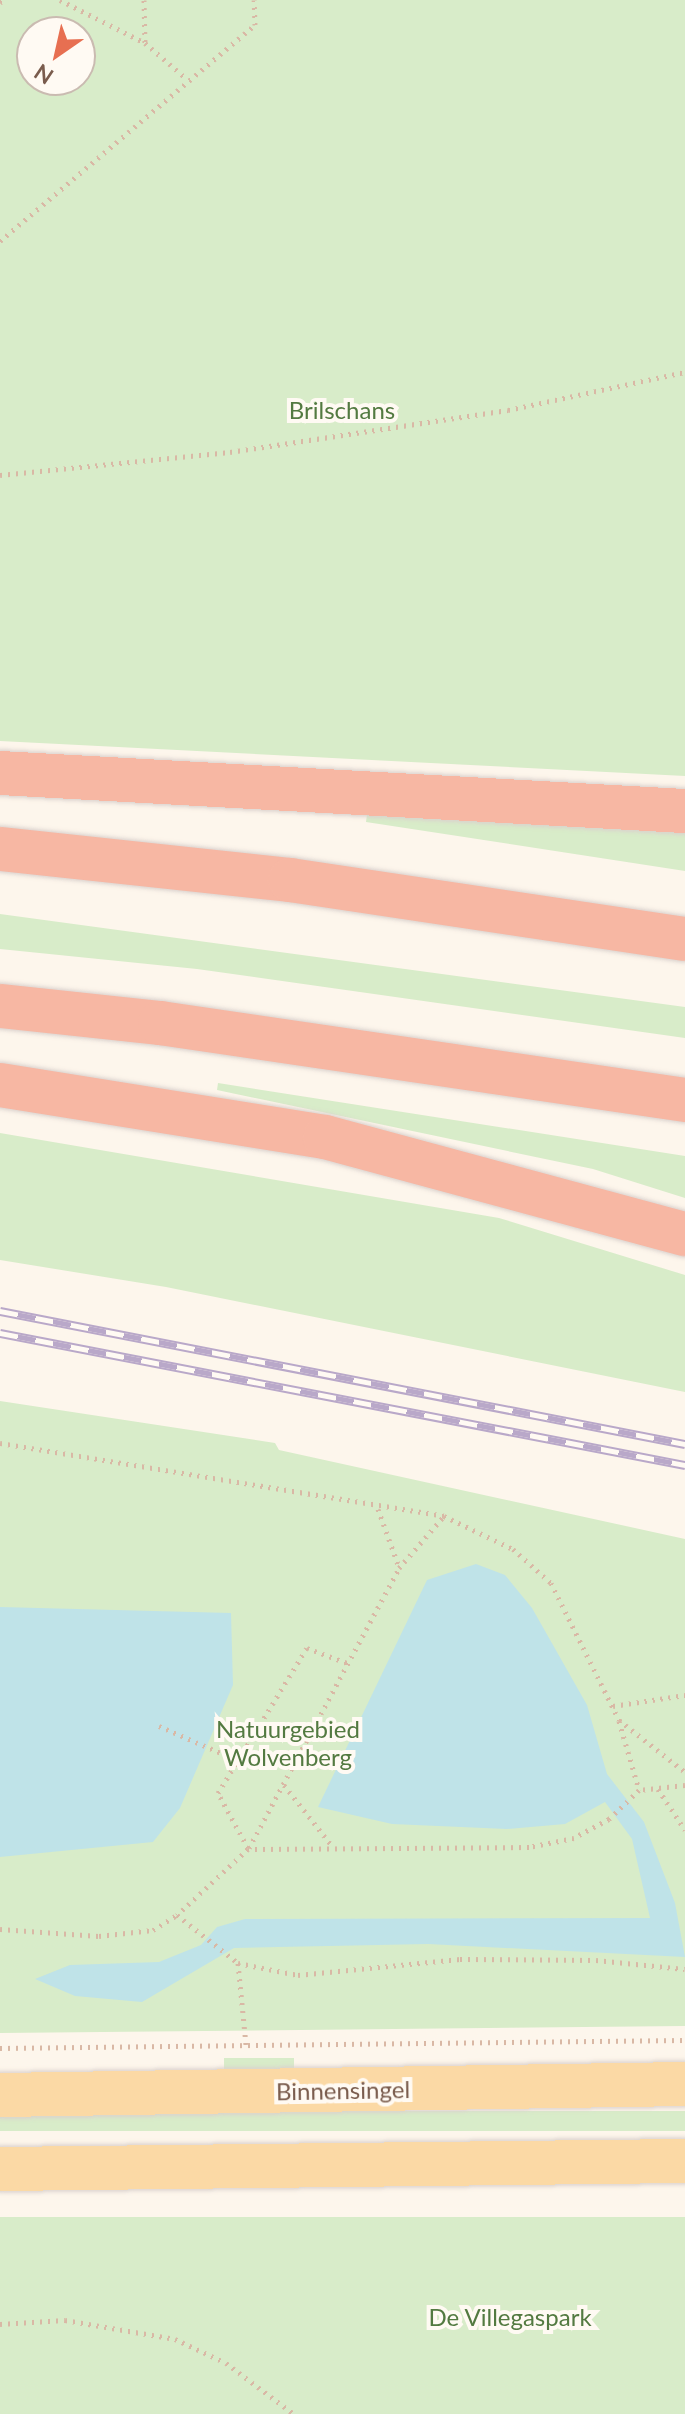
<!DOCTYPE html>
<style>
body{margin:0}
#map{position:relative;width:685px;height:2414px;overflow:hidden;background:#fdf6ec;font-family:Lato,sans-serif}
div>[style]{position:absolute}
.green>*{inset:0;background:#d8ecc9;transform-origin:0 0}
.water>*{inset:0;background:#bfe3e8}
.path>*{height:5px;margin-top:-2.5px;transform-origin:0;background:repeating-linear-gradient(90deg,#d9b8a5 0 2px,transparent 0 8px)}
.roads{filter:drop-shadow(0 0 2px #dad1cd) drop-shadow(0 0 2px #dad1cd)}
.primary>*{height:44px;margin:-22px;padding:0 22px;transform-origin:22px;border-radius:22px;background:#fbd9a5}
.highway>*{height:44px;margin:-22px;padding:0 22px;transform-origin:22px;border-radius:22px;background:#f7b7a3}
.rail>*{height:9px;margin-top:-4.5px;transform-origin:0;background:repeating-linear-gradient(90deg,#fffaf3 0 18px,#b9a8c9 0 36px);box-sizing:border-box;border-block:2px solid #b9a8c9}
span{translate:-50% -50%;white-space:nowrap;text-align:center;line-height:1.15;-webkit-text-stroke:8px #fffaf3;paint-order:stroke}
.park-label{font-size:24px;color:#537a41}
.street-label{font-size:24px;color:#7a5c4d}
.north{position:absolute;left:16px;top:16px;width:80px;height:80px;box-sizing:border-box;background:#fffaf3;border:2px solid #cabbb1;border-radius:50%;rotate:214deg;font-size:22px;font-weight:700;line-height:32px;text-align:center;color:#7a5c4d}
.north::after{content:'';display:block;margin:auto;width:28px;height:36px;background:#e76f51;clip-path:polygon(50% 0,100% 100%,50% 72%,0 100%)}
</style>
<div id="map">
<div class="green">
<i style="clip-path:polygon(evenodd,0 0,685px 0,685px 776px,0 741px,0 0,32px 32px,80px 32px,80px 80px,32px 80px,32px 32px)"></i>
<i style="clip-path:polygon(368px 807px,685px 823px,685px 871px,366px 822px)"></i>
<i style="clip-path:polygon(0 914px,685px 1007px,685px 1038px,197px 969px,0 949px)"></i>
<i style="clip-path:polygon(218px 1083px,685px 1156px,685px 1198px,593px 1169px,217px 1090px)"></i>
<i style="clip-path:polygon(0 1133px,499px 1218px,685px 1275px,685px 1392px,166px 1287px,0 1260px)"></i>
<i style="clip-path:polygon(0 1401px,275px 1443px,279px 1450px,685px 1539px,685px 2026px,0 2033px)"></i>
<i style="left:224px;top:2058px;width:70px;height:12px"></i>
<i style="left:685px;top:2111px;width:20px;height:685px;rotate:90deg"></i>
<i style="left:685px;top:2217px;width:197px;height:685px;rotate:90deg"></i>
</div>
<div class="water">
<i style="clip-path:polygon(476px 1564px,505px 1575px,532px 1608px,587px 1705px,607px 1774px,644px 1822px,675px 1903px,685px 1957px,428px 1944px,234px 1948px,142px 2002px,75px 1996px,35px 1979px,70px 1965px,159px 1962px,201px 1945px,217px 1927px,245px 1919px,650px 1918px,632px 1839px,605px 1802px,565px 1824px,507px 1829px,392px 1824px,318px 1807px,427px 1580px)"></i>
<i style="clip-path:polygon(0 1607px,231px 1613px,233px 1685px,180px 1808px,153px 1842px,0 1857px)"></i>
</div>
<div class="path">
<i style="left:60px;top:0;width:95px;rotate:26.8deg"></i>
<i style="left:145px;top:43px;width:55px;rotate:40.6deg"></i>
<i style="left:144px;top:0;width:43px;rotate:88.7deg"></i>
<i style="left:0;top:2px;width:6px;rotate:-18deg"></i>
<i style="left:0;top:241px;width:334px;rotate:-40.3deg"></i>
<i style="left:255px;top:25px;width:25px;rotate:-92deg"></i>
<i style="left:0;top:475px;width:231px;rotate:-5.7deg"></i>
<i style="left:230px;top:452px;width:281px;rotate:-8.6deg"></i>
<i style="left:508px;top:410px;width:181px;rotate:-12.1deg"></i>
<i style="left:0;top:1443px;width:450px;rotate:9.3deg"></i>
<i style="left:444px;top:1516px;width:76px;rotate:25.6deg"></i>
<i style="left:513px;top:1549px;width:51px;rotate:41.8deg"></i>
<i style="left:551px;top:1583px;width:153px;rotate:63.6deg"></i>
<i style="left:619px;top:1720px;width:84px;rotate:38.2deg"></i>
<i style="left:378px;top:1509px;width:62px;rotate:70.1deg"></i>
<i style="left:613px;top:1706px;width:73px;rotate:-8.7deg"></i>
<i style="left:619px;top:1721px;width:72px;rotate:73.8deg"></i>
<i style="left:159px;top:1726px;width:87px;rotate:23.6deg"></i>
<i style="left:284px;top:1785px;width:79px;rotate:51.7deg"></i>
<i style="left:685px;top:1785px;width:46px;rotate:173.8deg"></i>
<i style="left:639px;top:1790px;width:42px;rotate:136deg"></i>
<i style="left:609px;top:1819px;width:40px;rotate:152deg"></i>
<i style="left:574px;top:1838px;width:46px;rotate:168.7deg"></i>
<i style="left:529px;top:1847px;width:281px;rotate:179.6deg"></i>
<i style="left:248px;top:1849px;width:97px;rotate:137.1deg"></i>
<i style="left:177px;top:1915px;width:78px;rotate:38.2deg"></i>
<i style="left:238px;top:1963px;width:61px;rotate:11.3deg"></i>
<i style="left:298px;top:1975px;width:163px;rotate:-5.6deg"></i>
<i style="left:460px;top:1959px;width:136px;rotate:0.4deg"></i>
<i style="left:596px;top:1960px;width:89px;rotate:5.8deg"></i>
<i style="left:658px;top:1789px;width:49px;rotate:56.6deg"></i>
<i style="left:248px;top:1848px;width:63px;rotate:-118.6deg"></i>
<i style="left:218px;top:1793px;width:170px;rotate:-58.5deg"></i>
<i style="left:307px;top:1648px;width:46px;rotate:20.4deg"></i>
<i style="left:249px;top:1848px;width:318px;rotate:-61.8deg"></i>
<i style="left:399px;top:1568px;width:69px;rotate:-49.1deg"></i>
<i style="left:0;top:1929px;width:99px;rotate:4deg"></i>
<i style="left:99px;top:1936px;width:54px;rotate:-6.3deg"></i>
<i style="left:153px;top:1930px;width:28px;rotate:-32deg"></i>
<i style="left:238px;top:1963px;width:82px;rotate:84.4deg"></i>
<i style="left:0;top:2048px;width:685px;rotate:-0.67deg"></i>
<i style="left:0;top:2324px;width:65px;rotate:-3.5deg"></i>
<i style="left:65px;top:2320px;width:112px;rotate:9.8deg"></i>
<i style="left:175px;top:2339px;width:56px;rotate:25.2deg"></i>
<i style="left:226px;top:2363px;width:85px;rotate:36.9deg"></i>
</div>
<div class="roads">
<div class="primary">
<i style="left:0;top:2095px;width:685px;rotate:-0.92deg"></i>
<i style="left:0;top:2169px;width:685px;rotate:-0.67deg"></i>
</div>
<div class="highway">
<i style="left:0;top:773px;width:686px;rotate:3.18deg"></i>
<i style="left:0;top:849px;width:292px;rotate:6.1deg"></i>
<i style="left:290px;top:880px;width:399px;rotate:8.5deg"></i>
<i style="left:0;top:1006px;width:161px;rotate:6.1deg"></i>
<i style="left:160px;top:1023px;width:531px;rotate:8.34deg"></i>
<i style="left:0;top:1085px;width:329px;rotate:9.1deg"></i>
<i style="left:325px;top:1137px;width:373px;rotate:15.1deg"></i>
</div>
</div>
<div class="rail">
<i style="left:0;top:1311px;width:698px;rotate:10.99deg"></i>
<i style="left:0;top:1333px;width:698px;rotate:10.91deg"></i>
</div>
<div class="park-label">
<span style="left:342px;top:410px">Brilschans</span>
<span style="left:288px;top:1743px">Natuurgebied<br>Wolvenberg</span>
<span style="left:510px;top:2317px">De Villegaspark</span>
</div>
<div class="street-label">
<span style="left:343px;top:2090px;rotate:-1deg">Binnensingel</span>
</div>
<div class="north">N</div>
</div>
